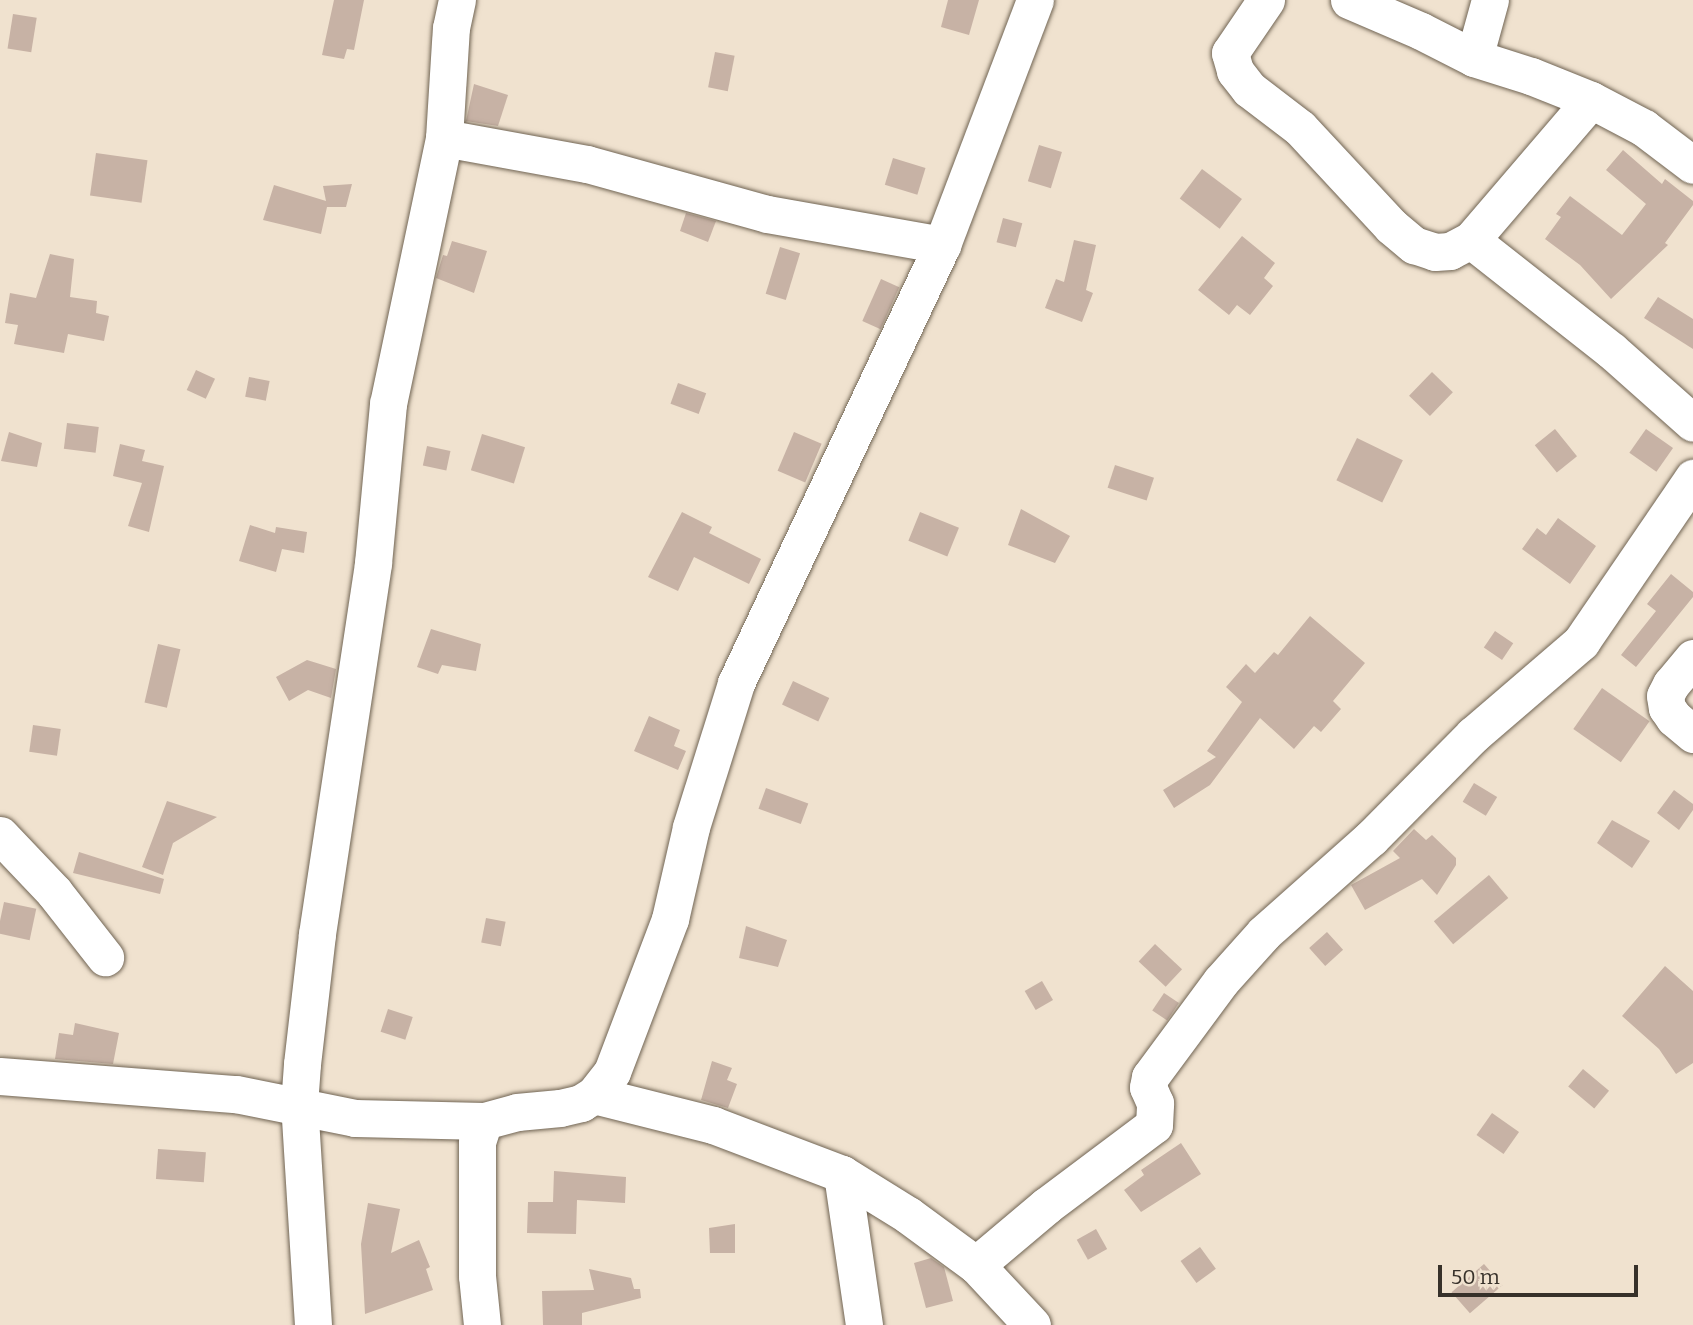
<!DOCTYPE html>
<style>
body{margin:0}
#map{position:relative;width:1693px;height:1325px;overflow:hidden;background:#f0e2cf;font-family:Bitter,serif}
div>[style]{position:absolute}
.building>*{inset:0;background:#c7b2a5;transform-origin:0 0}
.roads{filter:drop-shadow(0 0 2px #706453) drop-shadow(0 0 2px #706453)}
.minor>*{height:37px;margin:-18.5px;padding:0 18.5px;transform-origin:18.5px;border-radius:18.5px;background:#fff}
span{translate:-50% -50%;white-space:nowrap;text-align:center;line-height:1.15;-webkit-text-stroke:6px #f0e2cf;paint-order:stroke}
.scale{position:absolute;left:1438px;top:1265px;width:200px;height:32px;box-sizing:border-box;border:4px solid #37312a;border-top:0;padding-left:9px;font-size:21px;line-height:24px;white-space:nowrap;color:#37312a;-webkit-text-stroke:5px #f0e2cf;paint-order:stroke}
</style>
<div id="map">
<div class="building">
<i style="clip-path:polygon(334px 0,364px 0,354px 50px,347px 49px,344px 59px,322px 55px)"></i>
<i style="clip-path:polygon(948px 0,979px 0,969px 35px,941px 27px)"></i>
<i style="left:13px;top:14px;width:24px;height:35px;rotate:9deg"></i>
<i style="left:715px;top:52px;width:20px;height:36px;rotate:11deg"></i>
<i style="clip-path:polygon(474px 84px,508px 95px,498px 126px,466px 121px)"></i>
<i style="left:1039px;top:145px;width:24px;height:38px;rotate:17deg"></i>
<i style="clip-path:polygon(1623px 150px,1662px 184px,1665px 179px,1693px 201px,1693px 205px,1665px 243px,1668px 245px,1611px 299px,1580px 265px,1545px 239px,1561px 217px,1556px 214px,1570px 196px,1622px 235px,1646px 204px,1606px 170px)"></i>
<i style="left:96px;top:153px;width:52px;height:43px;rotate:8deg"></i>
<i style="left:893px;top:158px;width:34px;height:28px;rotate:17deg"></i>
<i style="left:1202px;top:169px;width:50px;height:37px;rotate:37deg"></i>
<i style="clip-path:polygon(352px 184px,346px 207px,327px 207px,321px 234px,263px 220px,274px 185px,326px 201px,323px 186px)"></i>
<i style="clip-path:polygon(686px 213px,716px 221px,708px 242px,680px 231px)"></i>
<i style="left:1003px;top:218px;width:20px;height:25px;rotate:15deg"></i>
<i style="clip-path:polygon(1242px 236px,1275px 263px,1264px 278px,1273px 286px,1250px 315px,1237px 305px,1229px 315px,1198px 290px)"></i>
<i style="clip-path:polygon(1074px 240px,1096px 245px,1086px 290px,1093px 293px,1082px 322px,1045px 308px,1056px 279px,1064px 282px)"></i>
<i style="clip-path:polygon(452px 241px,487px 251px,474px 293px,436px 278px,443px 255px,447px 256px)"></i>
<i style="left:780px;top:247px;width:21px;height:49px;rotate:17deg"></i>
<i style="clip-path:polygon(50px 254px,74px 259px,70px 297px,97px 301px,96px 313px,109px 316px,104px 341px,68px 334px,64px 353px,14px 344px,18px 325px,5px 323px,10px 293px,36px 298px)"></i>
<i style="left:881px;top:279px;width:20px;height:46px;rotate:24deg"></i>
<i style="clip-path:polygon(1658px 297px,1693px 319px,1693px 349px,1644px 318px)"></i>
<i style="left:196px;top:370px;width:21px;height:22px;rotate:25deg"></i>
<i style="left:1432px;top:372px;width:29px;height:33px;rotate:44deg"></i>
<i style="left:249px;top:377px;width:21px;height:20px;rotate:11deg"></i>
<i style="left:678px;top:383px;width:30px;height:22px;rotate:20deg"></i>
<i style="left:67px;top:423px;width:32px;height:26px;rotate:7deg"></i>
<i style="left:1555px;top:429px;width:35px;height:26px;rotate:51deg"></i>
<i style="left:1646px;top:429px;width:33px;height:29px;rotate:35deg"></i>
<i style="clip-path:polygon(9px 432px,42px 443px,37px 467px,1px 461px)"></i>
<i style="left:794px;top:432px;width:30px;height:42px;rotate:23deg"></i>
<i style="left:482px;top:434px;width:45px;height:38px;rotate:17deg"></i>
<i style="left:1357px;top:438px;width:51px;height:47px;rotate:26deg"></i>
<i style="clip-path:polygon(120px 444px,145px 450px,142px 461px,164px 466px,149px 532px,128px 526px,142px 483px,113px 476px)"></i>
<i style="left:427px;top:446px;width:24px;height:20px;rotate:12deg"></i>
<i style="left:1115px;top:465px;width:41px;height:24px;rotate:18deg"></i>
<i style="clip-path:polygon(1021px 509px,1070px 536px,1055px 563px,1008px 545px)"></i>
<i style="clip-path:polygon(682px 512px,712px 527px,709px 533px,761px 559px,749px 584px,694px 557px,678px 591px,648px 577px)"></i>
<i style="left:920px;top:512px;width:42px;height:31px;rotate:22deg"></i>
<i style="clip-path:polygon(1558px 518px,1596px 546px,1570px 584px,1522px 549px,1537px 528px,1546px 535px)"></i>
<i style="clip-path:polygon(250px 525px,275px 533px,276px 527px,307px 532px,304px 553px,282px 549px,276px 572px,239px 561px)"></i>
<i style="clip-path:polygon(1671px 574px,1693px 592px,1693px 597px,1636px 667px,1621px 655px,1656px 611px,1647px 604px)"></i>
<i style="clip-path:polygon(1310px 616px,1365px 663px,1333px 701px,1341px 709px,1321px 732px,1314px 726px,1294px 749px,1260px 718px,1210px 785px,1174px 808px,1163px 790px,1216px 757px,1207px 751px,1242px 702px,1226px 687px,1246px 664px,1255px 673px,1274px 652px,1278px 655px)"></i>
<i style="clip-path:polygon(431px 629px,481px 644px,476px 671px,442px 665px,438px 674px,417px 667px)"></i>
<i style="left:1495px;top:631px;width:22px;height:20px;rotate:34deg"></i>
<i style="left:158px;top:644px;width:23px;height:60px;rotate:13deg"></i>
<i style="clip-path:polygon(307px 660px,336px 669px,331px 698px,308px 690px,289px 701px,276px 677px)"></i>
<i style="left:793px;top:681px;width:40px;height:26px;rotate:25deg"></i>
<i style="left:1602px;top:688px;width:58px;height:50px;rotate:35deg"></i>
<i style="clip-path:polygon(649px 716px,680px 730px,674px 746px,686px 751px,678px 770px,634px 751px)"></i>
<i style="left:33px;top:725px;width:28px;height:27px;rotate:8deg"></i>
<i style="left:1474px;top:783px;width:27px;height:22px;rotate:31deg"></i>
<i style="left:766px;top:788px;width:45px;height:22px;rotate:20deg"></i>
<i style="clip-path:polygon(1674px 790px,1693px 804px,1693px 810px,1679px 830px,1657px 813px)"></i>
<i style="clip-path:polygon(167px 801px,217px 817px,173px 843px,163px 875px,142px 867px)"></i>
<i style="clip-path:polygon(1612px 820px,1650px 841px,1632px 868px,1597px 843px)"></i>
<i style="clip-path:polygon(1414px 829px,1426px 840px,1432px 835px,1456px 858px,1456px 865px,1437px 895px,1422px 879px,1365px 910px,1351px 885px,1400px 858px,1393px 851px)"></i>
<i style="clip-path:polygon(79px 852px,164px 879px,160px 894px,73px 873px)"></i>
<i style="left:1489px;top:875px;width:30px;height:72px;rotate:50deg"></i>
<i style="left:4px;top:902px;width:33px;height:32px;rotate:12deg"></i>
<i style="left:486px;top:918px;width:20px;height:25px;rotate:11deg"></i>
<i style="clip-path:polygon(746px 926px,787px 940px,778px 967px,739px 958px)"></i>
<i style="left:1327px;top:932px;width:24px;height:24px;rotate:48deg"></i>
<i style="left:1155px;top:944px;width:37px;height:24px;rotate:43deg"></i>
<i style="clip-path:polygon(1665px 966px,1693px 991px,1693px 1063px,1676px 1074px,1659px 1049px,1622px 1016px)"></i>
<i style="left:1042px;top:981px;width:22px;height:20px;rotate:60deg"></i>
<i style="left:1164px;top:993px;width:18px;height:21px;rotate:34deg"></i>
<i style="left:388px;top:1009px;width:26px;height:24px;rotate:18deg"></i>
<i style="clip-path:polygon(75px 1023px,119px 1033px,113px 1064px,55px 1059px,59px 1033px,73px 1035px)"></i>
<i style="clip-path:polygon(712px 1061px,732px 1068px,727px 1080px,737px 1084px,728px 1108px,701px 1100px)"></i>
<i style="left:1583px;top:1069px;width:34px;height:23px;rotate:40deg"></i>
<i style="left:1492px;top:1113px;width:33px;height:27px;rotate:35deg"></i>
<i style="clip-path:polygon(1181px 1143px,1201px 1174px,1141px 1212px,1124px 1190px,1144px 1175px,1141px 1170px)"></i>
<i style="left:158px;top:1149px;width:48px;height:30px;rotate:4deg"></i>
<i style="clip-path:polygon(554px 1171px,626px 1177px,625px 1203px,577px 1200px,576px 1234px,527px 1233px,528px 1202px,553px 1202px)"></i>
<i style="clip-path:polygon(368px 1203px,400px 1209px,391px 1253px,419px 1240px,430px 1267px,426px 1269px,433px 1290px,365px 1314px,361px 1244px)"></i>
<i style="clip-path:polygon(735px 1224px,735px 1253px,710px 1253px,709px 1228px)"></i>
<i style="left:1096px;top:1229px;width:23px;height:22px;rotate:61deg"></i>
<i style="left:1200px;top:1247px;width:27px;height:24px;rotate:54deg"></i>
<i style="clip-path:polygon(931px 1258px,944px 1267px,953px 1301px,926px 1308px,914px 1263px)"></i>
<i style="left:1484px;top:1264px;width:28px;height:43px;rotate:49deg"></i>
<i style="clip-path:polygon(589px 1269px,631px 1278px,634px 1289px,640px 1289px,641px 1298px,582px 1313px,582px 1325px,543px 1325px,542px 1291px,594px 1290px)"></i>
</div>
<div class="roads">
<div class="minor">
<i style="left:1266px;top:0;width:64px;rotate:124.2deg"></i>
<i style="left:1230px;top:53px;width:19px;rotate:74deg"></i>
<i style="left:1235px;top:71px;width:23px;rotate:52deg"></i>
<i style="left:1249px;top:89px;width:64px;rotate:37.4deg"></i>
<i style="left:1300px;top:128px;width:134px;rotate:47.1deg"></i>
<i style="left:1391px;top:226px;width:30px;rotate:40deg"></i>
<i style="left:1414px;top:245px;width:22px;rotate:18deg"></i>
<i style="left:1435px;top:252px;width:15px;rotate:-4deg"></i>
<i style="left:1450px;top:251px;width:24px;rotate:-28deg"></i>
<i style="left:1471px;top:240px;width:184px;rotate:-49.4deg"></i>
<i style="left:1349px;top:0;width:78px;rotate:23.3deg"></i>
<i style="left:1421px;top:31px;width:59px;rotate:27deg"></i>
<i style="left:1474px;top:58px;width:60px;rotate:17.5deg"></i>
<i style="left:1531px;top:76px;width:65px;rotate:21.8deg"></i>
<i style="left:1591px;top:100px;width:60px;rotate:27.8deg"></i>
<i style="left:1644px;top:128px;width:61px;rotate:37.1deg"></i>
<i style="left:1474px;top:58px;width:60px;rotate:-74.6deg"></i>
<i style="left:444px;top:138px;width:145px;rotate:10.3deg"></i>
<i style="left:587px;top:164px;width:187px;rotate:15.5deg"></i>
<i style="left:767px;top:214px;width:178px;rotate:10deg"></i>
<i style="left:1471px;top:240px;width:179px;rotate:38.2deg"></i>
<i style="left:1612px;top:351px;width:108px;rotate:41.6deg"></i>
<i style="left:1693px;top:658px;width:34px;rotate:130deg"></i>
<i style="left:1671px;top:684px;width:13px;rotate:117deg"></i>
<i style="left:1665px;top:696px;width:12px;rotate:81deg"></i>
<i style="left:1667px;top:708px;width:12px;rotate:55deg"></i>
<i style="left:1674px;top:718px;width:25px;rotate:40deg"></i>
<i style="left:0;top:835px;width:79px;rotate:46.5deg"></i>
<i style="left:54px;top:892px;width:83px;rotate:51.9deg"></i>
<i style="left:0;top:1076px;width:237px;rotate:4.4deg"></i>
<i style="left:236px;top:1094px;width:121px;rotate:11.4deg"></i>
<i style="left:355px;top:1118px;width:129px;rotate:1.3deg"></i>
<i style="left:594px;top:1095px;width:123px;rotate:14.1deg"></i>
<i style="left:713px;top:1125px;width:138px;rotate:20.8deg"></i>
<i style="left:842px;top:1174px;width:78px;rotate:31.8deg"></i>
<i style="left:908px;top:1215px;width:84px;rotate:36.3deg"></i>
<i style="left:976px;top:1265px;width:82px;rotate:47deg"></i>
<i style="left:842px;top:1174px;width:153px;rotate:81.7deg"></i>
<i style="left:976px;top:1265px;width:92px;rotate:-40.1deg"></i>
<i style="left:1046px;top:1206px;width:135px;rotate:-36.9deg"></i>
<i style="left:1154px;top:1125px;width:22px;rotate:-87deg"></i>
<i style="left:1155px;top:1103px;width:17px;rotate:-114deg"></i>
<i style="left:1148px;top:1087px;width:10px;rotate:-79deg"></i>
<i style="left:1150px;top:1077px;width:119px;rotate:-53.5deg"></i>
<i style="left:1221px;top:981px;width:64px;rotate:-48.1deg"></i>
<i style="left:1264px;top:933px;width:143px;rotate:-41.6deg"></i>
<i style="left:1371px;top:838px;width:145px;rotate:-45.3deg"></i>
<i style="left:1473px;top:735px;width:143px;rotate:-40.7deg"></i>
<i style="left:1581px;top:642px;width:199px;rotate:-55.7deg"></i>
<i style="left:313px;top:1325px;width:220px;rotate:-93.6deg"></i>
<i style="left:299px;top:1105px;width:41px;rotate:-85.8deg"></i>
<i style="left:302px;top:1064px;width:131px;rotate:-83.4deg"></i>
<i style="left:317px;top:934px;width:375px;rotate:-81.4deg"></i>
<i style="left:373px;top:563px;width:160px;rotate:-84.6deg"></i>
<i style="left:388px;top:404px;width:272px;rotate:-78.1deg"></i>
<i style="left:444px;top:138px;width:110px;rotate:-86.4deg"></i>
<i style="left:451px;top:28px;width:29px;rotate:-78deg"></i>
<i style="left:482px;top:1325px;width:49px;rotate:-95.8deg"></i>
<i style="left:477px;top:1276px;width:134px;rotate:-90deg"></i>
<i style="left:477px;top:1142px;width:22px;rotate:-72deg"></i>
<i style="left:484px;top:1121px;width:34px;rotate:-15deg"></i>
<i style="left:517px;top:1112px;width:43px;rotate:-5.3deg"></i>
<i style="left:560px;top:1108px;width:22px;rotate:-13deg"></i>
<i style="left:581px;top:1103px;width:15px;rotate:-32deg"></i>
<i style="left:594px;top:1095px;width:29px;rotate:-52deg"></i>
<i style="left:612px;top:1072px;width:164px;rotate:-69.2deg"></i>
<i style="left:670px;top:919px;width:94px;rotate:-77.1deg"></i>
<i style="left:691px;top:827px;width:151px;rotate:-72.6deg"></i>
<i style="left:736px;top:683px;width:484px;rotate:-64.8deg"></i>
<i style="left:942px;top:245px;width:262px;rotate:-69.2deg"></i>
</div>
</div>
<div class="scale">50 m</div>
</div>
